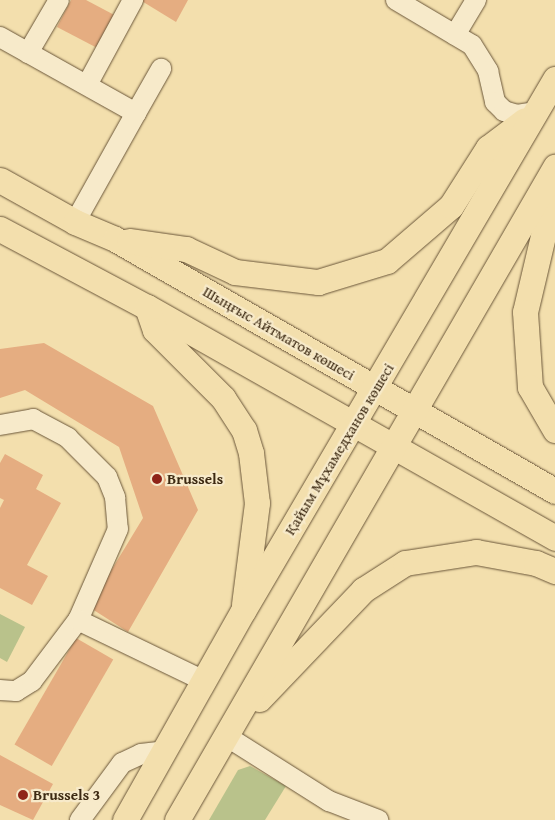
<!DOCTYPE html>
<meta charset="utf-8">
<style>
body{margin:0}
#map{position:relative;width:555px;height:820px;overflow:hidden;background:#f3dfad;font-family:"Gentium Book Plus",serif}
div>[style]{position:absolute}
.green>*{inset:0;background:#b9c28b}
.building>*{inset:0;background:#e5ad81;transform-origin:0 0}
.roads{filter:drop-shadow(0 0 1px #6a5639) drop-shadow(0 0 1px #6a5639)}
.minor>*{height:20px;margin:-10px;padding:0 10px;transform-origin:10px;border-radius:10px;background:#f7eaca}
.major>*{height:25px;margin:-12.5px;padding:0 12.5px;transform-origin:12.5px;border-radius:12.5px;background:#f3dfad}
.dots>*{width:14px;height:14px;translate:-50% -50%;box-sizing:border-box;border:2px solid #f7eaca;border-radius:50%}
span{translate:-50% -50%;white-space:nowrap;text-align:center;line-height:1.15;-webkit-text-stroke:4.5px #f7eaca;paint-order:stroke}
.street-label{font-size:15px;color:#3c2912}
.poi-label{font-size:15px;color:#3c2912;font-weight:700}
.left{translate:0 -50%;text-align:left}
</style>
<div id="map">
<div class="green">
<i style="clip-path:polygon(0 614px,25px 627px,7px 662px,0 658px)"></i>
<i style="clip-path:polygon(250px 766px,286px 786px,265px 820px,209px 820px,238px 770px)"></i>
</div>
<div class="building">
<i style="clip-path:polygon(71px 0,86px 0,120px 18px,103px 51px,57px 27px)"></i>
<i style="clip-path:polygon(140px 0,188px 0,176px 22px)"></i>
<i style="clip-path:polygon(44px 343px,153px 406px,198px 510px,128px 632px,89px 607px,143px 518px,119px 447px,25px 390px,0 398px,0 349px)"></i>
<i style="clip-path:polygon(5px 454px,43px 475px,36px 489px,61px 503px,27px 565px,48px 576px,32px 605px,0 588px,0 508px,4px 500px,0 498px,0 463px)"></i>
<i style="left:76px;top:638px;width:43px;height:123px;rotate:30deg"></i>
<i style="clip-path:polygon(0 755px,53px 784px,33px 820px,0 805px)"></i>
</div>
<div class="roads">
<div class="minor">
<i style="left:396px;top:0;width:88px;rotate:30.6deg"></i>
<i style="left:472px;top:45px;width:31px;rotate:58deg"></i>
<i style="left:488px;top:71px;width:32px;rotate:77deg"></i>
<i style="left:495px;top:102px;width:13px;rotate:45deg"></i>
<i style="left:504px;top:111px;width:14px;rotate:17deg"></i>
<i style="left:517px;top:115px;width:18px;rotate:-9deg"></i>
<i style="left:455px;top:35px;width:41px;rotate:-59deg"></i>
<i style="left:0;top:37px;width:156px;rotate:29.2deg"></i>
<i style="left:136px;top:113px;width:125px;rotate:119.2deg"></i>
<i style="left:28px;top:53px;width:61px;rotate:-59.7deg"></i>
<i style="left:87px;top:85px;width:97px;rotate:-61.6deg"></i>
<i style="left:136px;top:113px;width:51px;rotate:-60.4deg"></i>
<i style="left:0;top:425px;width:34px;rotate:-10deg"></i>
<i style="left:33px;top:419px;width:40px;rotate:28deg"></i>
<i style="left:68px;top:438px;width:55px;rotate:45deg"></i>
<i style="left:107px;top:477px;width:22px;rotate:68deg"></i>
<i style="left:115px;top:497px;width:32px;rotate:85deg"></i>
<i style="left:118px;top:529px;width:99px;rotate:113.7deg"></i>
<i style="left:0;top:690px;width:16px;rotate:4deg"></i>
<i style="left:16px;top:691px;width:19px;rotate:-32deg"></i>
<i style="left:32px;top:681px;width:76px;rotate:-53deg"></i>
<i style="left:78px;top:620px;width:140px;rotate:25.8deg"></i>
<i style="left:226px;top:736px;width:122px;rotate:32.3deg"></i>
<i style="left:329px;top:801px;width:53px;rotate:21.2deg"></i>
<i style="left:80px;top:820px;width:71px;rotate:-53.6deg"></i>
<i style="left:122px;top:763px;width:21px;rotate:-25deg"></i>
<i style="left:141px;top:754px;width:24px;rotate:-7deg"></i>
</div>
<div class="major">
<i style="left:0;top:180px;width:86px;rotate:29.2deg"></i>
<i style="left:75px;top:222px;width:43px;rotate:23deg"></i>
<i style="left:115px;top:239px;width:507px;rotate:29.8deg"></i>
<i style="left:555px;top:185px;width:130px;rotate:103.3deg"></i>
<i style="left:525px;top:312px;width:75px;rotate:86.2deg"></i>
<i style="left:530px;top:387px;width:50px;rotate:59.8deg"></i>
<i style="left:0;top:229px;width:166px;rotate:28deg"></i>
<i style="left:147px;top:307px;width:469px;rotate:29.5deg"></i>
<i style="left:129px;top:241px;width:58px;rotate:8deg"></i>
<i style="left:186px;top:249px;width:54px;rotate:25.1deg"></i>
<i style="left:235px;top:272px;width:84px;rotate:6.9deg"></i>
<i style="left:318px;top:282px;width:72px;rotate:-16.9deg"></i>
<i style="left:387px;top:261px;width:84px;rotate:-40.7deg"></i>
<i style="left:451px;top:206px;width:69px;rotate:-57.5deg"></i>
<i style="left:488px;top:148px;width:46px;rotate:-37.1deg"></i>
<i style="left:147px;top:307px;width:24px;rotate:71deg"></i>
<i style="left:155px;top:330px;width:96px;rotate:45deg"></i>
<i style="left:223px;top:398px;width:38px;rotate:57deg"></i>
<i style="left:244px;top:430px;width:24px;rotate:73deg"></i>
<i style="left:251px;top:453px;width:50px;rotate:83.2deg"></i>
<i style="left:257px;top:503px;width:102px;rotate:97.3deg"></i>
<i style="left:259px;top:699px;width:151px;rotate:-46.3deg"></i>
<i style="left:363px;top:590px;width:50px;rotate:-32.7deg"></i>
<i style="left:405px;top:563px;width:72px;rotate:-8.8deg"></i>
<i style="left:476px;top:552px;width:61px;rotate:10.4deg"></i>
<i style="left:536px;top:563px;width:21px;rotate:23deg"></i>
<i style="left:125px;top:820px;width:240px;rotate:-60.6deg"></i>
<i style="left:243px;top:611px;width:617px;rotate:-59.61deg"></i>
<i style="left:177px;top:820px;width:755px;rotate:-59.93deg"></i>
</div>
</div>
<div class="dots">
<i style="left:157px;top:479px;background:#8f2418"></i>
<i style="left:23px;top:795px;background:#8f2418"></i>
</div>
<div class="street-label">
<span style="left:279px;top:333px;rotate:30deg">Шыңғыс Айтматов көшесі</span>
<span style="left:339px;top:449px;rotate:-59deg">Қайым Мұхамедханов көшесі</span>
</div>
<div class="poi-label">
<span class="left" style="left:167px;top:479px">Brussels</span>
<span class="left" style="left:33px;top:795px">Brussels 3</span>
</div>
</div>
